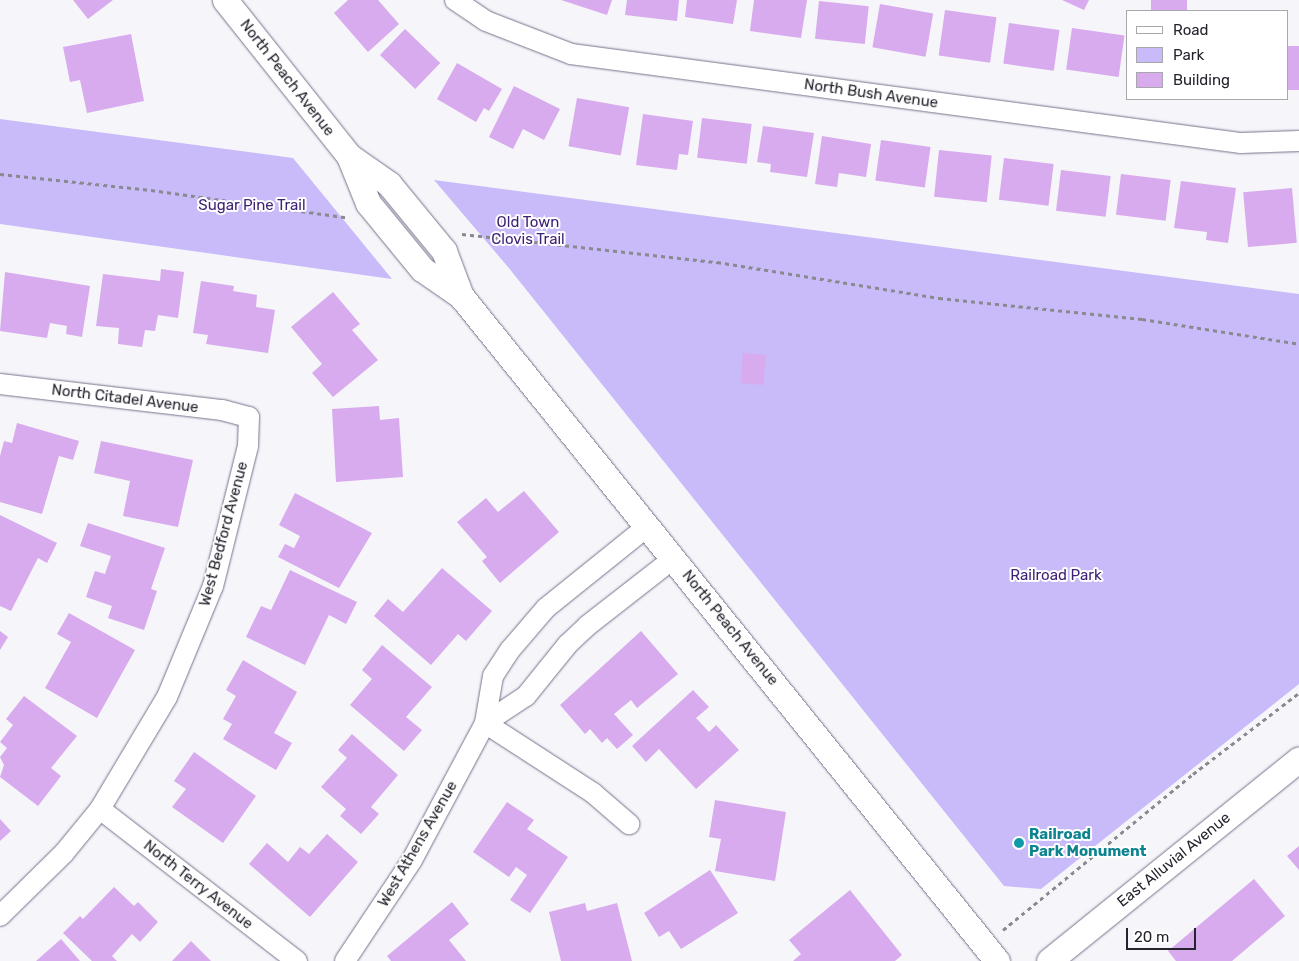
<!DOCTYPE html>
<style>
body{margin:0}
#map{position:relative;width:1299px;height:961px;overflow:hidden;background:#f6f5fa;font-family:Rubik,sans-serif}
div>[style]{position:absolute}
.green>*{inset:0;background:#c9bbf9}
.building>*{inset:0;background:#d7abed;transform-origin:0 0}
.path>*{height:3px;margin-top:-1.5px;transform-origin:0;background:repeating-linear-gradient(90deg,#8a8990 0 4px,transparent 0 8px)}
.roads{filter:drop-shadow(0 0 1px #77728b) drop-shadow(0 0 1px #77728b)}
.minor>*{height:20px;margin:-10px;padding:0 10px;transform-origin:10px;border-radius:10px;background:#fff}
.tertiary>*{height:25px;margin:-12.5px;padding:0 12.5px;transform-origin:12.5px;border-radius:12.5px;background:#fff}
.dots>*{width:14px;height:14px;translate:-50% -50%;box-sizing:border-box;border:2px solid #fff;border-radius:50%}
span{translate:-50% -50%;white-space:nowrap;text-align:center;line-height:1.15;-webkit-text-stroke:4px #fff;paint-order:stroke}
.street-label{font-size:15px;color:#25232d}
.park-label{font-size:15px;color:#3f2274}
.culture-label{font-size:15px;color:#0d838f;font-weight:700}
.left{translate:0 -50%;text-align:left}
.legend{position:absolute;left:1126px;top:10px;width:162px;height:90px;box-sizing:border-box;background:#fff;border:1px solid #a8a7ab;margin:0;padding:6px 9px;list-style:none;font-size:15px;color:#25232d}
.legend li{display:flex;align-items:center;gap:10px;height:25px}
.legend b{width:25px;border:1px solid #a8a7ab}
.scale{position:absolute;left:1126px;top:928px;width:70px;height:22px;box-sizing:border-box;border:2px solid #25232d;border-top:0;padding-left:6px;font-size:15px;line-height:18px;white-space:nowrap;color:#25232d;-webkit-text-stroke:4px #fff;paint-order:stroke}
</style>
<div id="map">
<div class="green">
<i style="clip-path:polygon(0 119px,293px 158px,392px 279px,0 224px)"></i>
<i style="clip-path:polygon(434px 180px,1299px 294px,1299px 684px,1041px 889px,1004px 886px,508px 267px)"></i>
</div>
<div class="building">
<i style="clip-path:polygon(73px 0,113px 0,88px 19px)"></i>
<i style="clip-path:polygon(348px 0,378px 0,399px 24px,368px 52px,334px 13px)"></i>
<i style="clip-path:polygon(561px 0,612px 0,607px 15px)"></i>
<i style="clip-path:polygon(627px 0,679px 0,677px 21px,625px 15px)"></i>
<i style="clip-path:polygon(687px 0,737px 0,733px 24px,685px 17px)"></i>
<i style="clip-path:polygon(754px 0,807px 0,801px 38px,750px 31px)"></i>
<i style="clip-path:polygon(1062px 0,1089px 0,1084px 10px)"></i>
<i style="left:1151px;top:0;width:36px;height:11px"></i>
<i style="left:819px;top:1px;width:50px;height:38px;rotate:6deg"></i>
<i style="left:880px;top:4px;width:54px;height:44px;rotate:10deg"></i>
<i style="left:945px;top:10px;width:52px;height:46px;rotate:8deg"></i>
<i style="left:1009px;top:23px;width:51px;height:41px;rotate:8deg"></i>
<i style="left:1072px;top:28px;width:53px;height:42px;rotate:8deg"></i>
<i style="left:405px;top:29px;width:49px;height:36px;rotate:44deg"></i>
<i style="clip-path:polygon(131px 34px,144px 101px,87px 113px,80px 80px,70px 82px,63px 47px)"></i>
<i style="left:1299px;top:46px;width:44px;height:11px;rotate:90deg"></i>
<i style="clip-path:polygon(457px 63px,502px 89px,489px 111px,484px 108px,476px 122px,437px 99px)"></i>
<i style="clip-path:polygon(514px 86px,560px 109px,544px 140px,523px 129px,513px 149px,489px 137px)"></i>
<i style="left:577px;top:98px;width:53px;height:49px;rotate:10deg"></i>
<i style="clip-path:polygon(643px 114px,693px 121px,688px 155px,679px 154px,677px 170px,636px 165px)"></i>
<i style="left:702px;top:118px;width:50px;height:40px;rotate:7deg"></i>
<i style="clip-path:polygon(763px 126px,814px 133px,807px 177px,770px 172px,771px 164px,757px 162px)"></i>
<i style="clip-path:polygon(822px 136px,871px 144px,866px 177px,839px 173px,837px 187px,815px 184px)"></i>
<i style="left:881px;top:140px;width:50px;height:41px;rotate:8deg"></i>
<i style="left:939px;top:150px;width:53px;height:47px;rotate:6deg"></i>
<i style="left:1004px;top:158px;width:50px;height:42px;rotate:7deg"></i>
<i style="left:1061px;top:170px;width:50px;height:41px;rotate:7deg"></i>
<i style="left:1121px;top:174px;width:50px;height:41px;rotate:7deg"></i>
<i style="clip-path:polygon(1181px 181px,1236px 188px,1228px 243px,1206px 240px,1207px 232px,1174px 228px)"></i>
<i style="left:1292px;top:188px;width:55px;height:49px;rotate:85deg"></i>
<i style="clip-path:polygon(161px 269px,184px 272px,178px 318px,158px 315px,155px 331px,145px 330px,142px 347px,118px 344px,119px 328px,96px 326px,103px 274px,160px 281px)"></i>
<i style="clip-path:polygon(5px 272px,90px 286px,82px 337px,66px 334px,67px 326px,50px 323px,47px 338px,0 331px)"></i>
<i style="clip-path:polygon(201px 281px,234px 286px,233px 291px,257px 295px,256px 307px,275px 310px,268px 353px,206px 344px,208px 335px,193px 333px)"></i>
<i style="clip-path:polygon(333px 292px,360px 324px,352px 330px,378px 360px,333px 397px,312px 373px,322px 364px,291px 327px)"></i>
<i style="left:743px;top:353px;width:23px;height:30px;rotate:5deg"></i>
<i style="clip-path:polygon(379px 406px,380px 420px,399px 418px,403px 477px,336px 482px,332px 409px)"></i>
<i style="clip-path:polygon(17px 423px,79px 441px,73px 460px,59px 456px,42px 514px,0 502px,0 456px,4px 441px,12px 443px)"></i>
<i style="clip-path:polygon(101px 441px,193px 460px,178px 527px,123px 516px,130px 481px,94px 473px)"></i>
<i style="clip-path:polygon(524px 491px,559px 532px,500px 583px,482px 561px,487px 557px,457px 522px,486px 498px,498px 512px)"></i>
<i style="clip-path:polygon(295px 493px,372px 533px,339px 588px,278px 557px,285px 544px,294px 548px,300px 536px,279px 525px)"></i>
<i style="clip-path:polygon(0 515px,57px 543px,47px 563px,38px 558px,11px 611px,0 606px)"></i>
<i style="clip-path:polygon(88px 523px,165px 548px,151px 589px,157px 591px,144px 630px,108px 618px,112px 606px,86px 597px,95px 571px,105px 574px,111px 556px,80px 546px)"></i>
<i style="clip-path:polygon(442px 568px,492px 611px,466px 641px,458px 634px,431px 665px,374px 616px,388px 599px,403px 612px)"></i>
<i style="clip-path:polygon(290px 570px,357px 602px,346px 624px,329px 615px,305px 665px,246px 637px,261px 606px,271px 610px)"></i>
<i style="clip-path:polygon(69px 613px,135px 650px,97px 718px,45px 688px,71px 642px,57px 634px)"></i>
<i style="clip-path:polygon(0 631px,8px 637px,0 650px)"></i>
<i style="clip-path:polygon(641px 631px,678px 674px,637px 708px,631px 700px,614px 714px,633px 735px,617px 749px,607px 738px,602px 743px,590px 729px,585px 734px,560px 705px)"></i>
<i style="clip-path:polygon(382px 645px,432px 687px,406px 717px,422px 730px,404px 751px,350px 705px,372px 679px,362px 670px)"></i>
<i style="clip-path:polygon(243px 660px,297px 692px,274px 733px,292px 743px,276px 770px,223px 739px,232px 724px,223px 719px,236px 696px,226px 690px)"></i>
<i style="clip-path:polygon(693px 690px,709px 707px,696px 718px,709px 732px,716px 725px,739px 750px,696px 789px,659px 749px,646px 762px,632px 746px)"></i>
<i style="clip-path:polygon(24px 696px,77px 736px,51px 768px,61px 776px,38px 806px,0 777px,4px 765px,0 757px,7px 748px,0 742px,13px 725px,6px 719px)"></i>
<i style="clip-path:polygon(352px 734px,398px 775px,371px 807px,379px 814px,361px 834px,340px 816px,346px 809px,321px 787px,347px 758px,338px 750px)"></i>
<i style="clip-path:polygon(194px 752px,256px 796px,223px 843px,172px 807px,186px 789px,174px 781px)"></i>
<i style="clip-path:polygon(715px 800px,786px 812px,775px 881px,715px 871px,721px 839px,709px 837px)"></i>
<i style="clip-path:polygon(507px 802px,534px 820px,527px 829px,568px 857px,530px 913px,510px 900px,527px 875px,516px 867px,509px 877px,473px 852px)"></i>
<i style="clip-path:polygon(0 819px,11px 831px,0 841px)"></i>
<i style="clip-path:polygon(327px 834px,358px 862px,310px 917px,249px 864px,267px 843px,288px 862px,300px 847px,309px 854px)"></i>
<i style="clip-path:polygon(1299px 846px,1299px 870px,1287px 856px)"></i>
<i style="clip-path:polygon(710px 870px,738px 913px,681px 949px,669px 931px,659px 937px,644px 913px)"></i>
<i style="clip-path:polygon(1254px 879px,1285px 916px,1232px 961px,1176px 961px,1168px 951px)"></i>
<i style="clip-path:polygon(114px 887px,134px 906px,138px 902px,158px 922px,140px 942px,132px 934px,112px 956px,117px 961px,92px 961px,63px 933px,80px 916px,83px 919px)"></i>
<i style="clip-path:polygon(850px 890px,902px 955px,895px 961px,793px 961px,801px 954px,789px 940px)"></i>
<i style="clip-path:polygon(452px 902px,469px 924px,449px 940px,466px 961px,391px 961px,387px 956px)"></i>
<i style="clip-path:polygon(585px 903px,587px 911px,617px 903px,632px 961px,561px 961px,549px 912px)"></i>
<i style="clip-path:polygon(61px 939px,80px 961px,36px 961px)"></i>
<i style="clip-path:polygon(191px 941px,211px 961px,172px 961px)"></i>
</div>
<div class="path">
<i style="left:0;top:174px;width:152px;rotate:6deg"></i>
<i style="left:151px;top:190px;width:200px;rotate:8deg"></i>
<i style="left:462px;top:234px;width:257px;rotate:6.3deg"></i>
<i style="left:717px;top:262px;width:225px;rotate:9.2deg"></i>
<i style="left:939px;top:298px;width:204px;rotate:5.9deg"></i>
<i style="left:1142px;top:319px;width:159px;rotate:9deg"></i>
<i style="left:1003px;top:930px;width:246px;rotate:-39.4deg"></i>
<i style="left:1193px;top:774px;width:133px;rotate:-37.4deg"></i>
</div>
<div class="roads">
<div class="minor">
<i style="left:455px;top:0;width:37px;rotate:34deg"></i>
<i style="left:486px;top:21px;width:91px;rotate:21.2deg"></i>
<i style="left:571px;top:54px;width:676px;rotate:7.57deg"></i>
<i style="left:1241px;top:143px;width:58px;rotate:-2deg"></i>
<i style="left:0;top:384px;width:224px;rotate:6.7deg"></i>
<i style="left:222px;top:410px;width:28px;rotate:15deg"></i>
<i style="left:249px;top:417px;width:29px;rotate:92deg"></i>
<i style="left:248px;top:446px;width:144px;rotate:104deg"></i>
<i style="left:213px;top:586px;width:120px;rotate:112.5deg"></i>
<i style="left:167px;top:697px;width:131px;rotate:120.9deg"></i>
<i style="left:100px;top:809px;width:57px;rotate:129.3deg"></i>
<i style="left:64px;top:853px;width:90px;rotate:135.5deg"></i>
<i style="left:485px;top:723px;width:49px;rotate:-33.4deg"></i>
<i style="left:526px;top:696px;width:67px;rotate:-51.1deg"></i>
<i style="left:568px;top:644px;width:26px;rotate:-43deg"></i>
<i style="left:587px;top:626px;width:110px;rotate:-38deg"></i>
<i style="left:485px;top:723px;width:129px;rotate:32.9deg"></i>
<i style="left:593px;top:793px;width:48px;rotate:40.7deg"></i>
<i style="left:100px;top:809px;width:249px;rotate:37.7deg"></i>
<i style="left:345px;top:961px;width:121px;rotate:-56.4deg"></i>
<i style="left:412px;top:860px;width:155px;rotate:-61.9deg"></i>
<i style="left:485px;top:723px;width:48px;rotate:-80.3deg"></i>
<i style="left:493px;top:676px;width:31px;rotate:-57deg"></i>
<i style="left:510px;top:650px;width:55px;rotate:-49.4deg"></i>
<i style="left:546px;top:608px;width:131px;rotate:-38.8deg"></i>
</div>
<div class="tertiary">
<i style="left:225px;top:0;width:199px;rotate:51.5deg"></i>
<i style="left:349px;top:156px;width:51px;rotate:68deg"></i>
<i style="left:368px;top:203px;width:85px;rotate:50.7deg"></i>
<i style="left:422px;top:269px;width:47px;rotate:34.7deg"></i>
<i style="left:461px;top:296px;width:854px;rotate:51.13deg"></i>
<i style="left:349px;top:156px;width:49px;rotate:35deg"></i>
<i style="left:389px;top:184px;width:87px;rotate:50.6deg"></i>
<i style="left:444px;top:251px;width:48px;rotate:69.3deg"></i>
<i style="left:1049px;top:961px;width:321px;rotate:-38.9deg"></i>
</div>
</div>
<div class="dots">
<i style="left:1019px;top:843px;background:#0f9aa8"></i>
</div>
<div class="street-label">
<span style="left:287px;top:78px;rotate:52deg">North Peach Avenue</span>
<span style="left:871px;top:94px;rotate:8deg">North Bush Avenue</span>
<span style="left:125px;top:399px;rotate:7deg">North Citadel Avenue</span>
<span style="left:224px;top:534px;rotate:-75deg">West Bedford Avenue</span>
<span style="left:730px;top:628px;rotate:51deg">North Peach Avenue</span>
<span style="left:418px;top:844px;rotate:-60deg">West Athens Avenue</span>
<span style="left:1174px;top:860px;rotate:-39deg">East Alluvial Avenue</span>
<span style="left:198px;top:885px;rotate:38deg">North Terry Avenue</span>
</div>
<div class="park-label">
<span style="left:252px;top:206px">Sugar Pine Trail</span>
<span style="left:528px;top:231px">Old Town<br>Clovis Trail</span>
<span style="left:1056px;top:576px">Railroad Park</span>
</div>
<div class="culture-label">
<span class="left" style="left:1029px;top:843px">Railroad<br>Park Monument</span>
</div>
<ul class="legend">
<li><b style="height:6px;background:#fff"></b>Road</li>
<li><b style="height:14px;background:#c9bbf9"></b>Park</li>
<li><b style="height:14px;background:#d7abed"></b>Building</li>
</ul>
<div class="scale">20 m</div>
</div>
